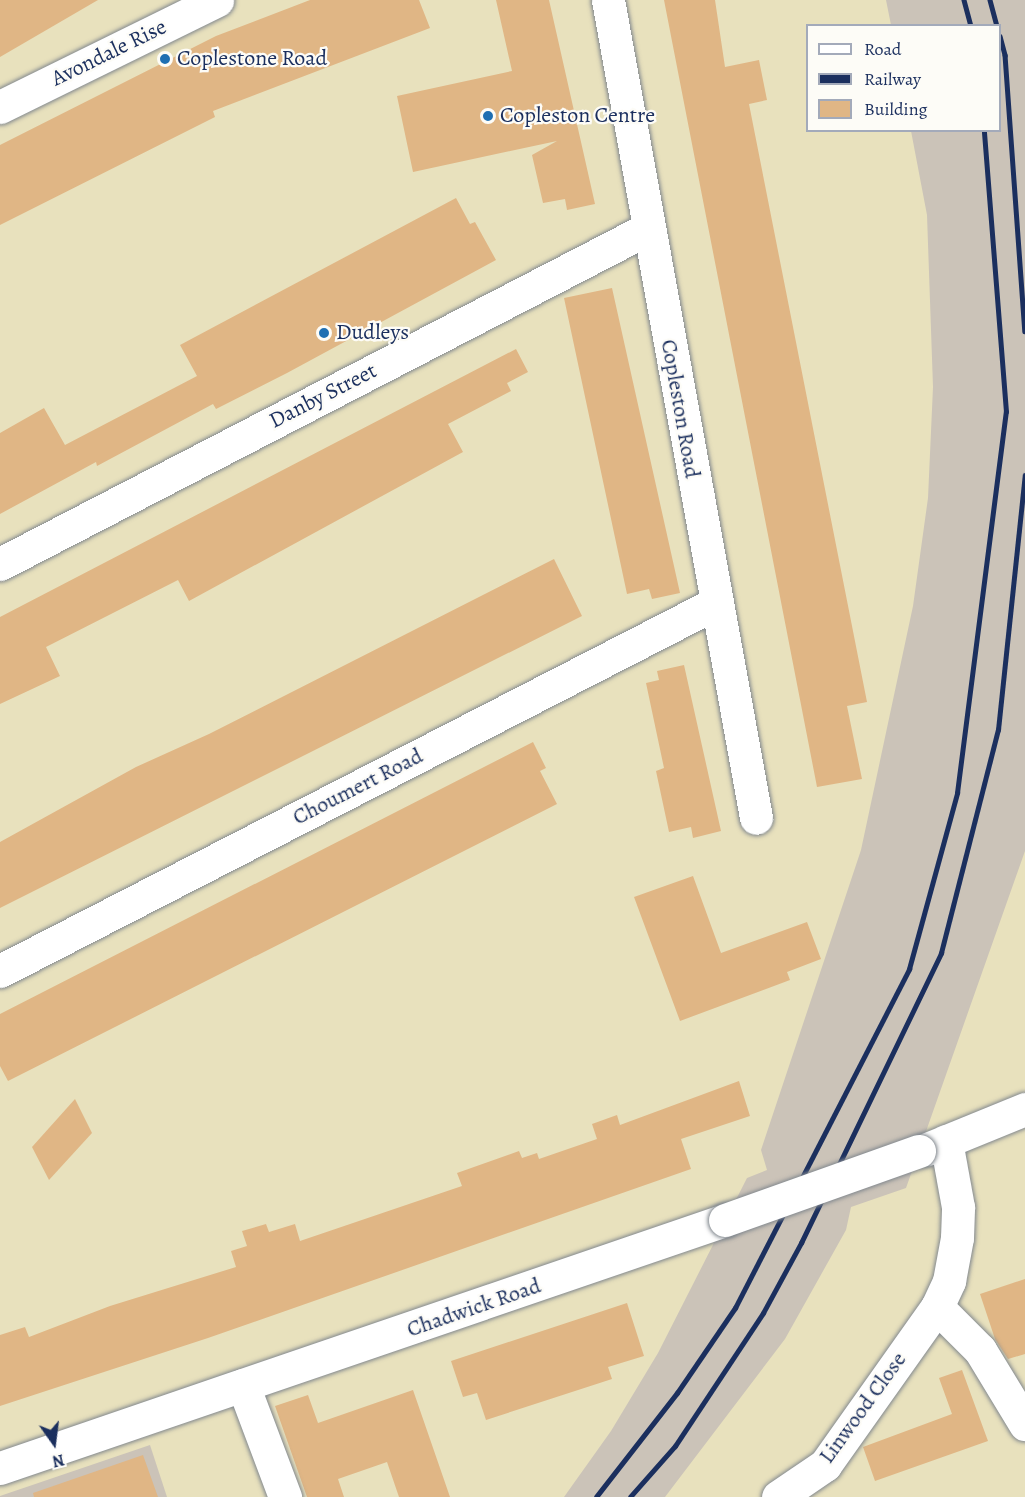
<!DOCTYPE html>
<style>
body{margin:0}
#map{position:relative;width:1025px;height:1497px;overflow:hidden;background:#e8e1bd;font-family:Alegreya,serif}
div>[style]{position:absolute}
.industrial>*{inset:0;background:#cbc3b8}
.building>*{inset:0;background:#e0b685}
.roads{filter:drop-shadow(0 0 2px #82888e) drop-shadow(0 0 2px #82888e)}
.street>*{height:33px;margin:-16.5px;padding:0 16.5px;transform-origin:16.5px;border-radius:16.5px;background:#fff}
.rail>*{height:4.5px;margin:-2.25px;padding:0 2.25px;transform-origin:2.25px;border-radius:2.25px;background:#1b2f5e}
.bridges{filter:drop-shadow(0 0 2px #82888e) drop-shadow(0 0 2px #82888e)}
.street-bridge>*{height:33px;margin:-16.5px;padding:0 16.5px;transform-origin:16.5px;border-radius:16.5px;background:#fff}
.dots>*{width:16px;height:16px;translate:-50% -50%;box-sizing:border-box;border:3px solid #fdfcf7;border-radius:50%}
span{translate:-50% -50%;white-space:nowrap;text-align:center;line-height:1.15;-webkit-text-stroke:4.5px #fdfcf7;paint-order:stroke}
.street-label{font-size:22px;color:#1b2f5e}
.poi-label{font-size:22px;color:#1b2f5e}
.left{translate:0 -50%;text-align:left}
.legend{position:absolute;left:806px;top:24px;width:195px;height:108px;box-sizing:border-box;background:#fdfcf7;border:2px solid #a3aaba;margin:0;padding:8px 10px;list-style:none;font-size:18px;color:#1b2f5e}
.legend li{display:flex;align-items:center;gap:12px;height:30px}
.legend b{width:30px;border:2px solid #a3aaba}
.north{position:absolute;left:24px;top:1413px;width:60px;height:60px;-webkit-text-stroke:4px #fdfcf7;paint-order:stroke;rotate:166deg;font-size:16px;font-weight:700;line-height:24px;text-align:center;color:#1b2f5e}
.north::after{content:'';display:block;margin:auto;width:21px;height:27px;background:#1b2f5e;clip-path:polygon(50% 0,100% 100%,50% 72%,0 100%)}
</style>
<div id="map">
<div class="industrial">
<i style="clip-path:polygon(886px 0,1025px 0,1025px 851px,906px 1188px,851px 1207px,846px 1230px,785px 1339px,665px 1497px,564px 1497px,611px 1431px,658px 1353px,747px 1178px,767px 1170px,761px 1150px,861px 850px,913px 606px,928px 498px,933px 387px,927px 215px,911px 131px,1000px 130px,1000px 26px,891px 25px)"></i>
<i style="clip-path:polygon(150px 1445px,167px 1497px,0 1497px,0 1496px)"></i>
</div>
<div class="building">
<i style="clip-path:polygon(0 0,98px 0,0 57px)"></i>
<i style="clip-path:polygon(310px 0,419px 0,430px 28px,213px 111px,215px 117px,0 225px,0 145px,216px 36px)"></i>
<i style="clip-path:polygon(496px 0,549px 0,595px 204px,567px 210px,565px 199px,543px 203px,532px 155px,557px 141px,413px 172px,397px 96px,512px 71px)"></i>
<i style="clip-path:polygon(664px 0,715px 0,725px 67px,759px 60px,767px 100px,749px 104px,867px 702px,847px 706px,862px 779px,817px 787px)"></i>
<i style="clip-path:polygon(456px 198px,470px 224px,475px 222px,496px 260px,287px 373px,216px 409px,213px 404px,97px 466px,96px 462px,0 514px,0 433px,44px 408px,65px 445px,197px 376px,180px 345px)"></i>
<i style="clip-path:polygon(612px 288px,680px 593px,652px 599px,649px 589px,627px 594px,564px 298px)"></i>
<i style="clip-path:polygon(516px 349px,528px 372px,507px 383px,511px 391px,448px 424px,463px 452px,189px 601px,178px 580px,46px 647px,60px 676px,0 704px,0 617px)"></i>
<i style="clip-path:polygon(554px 559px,582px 616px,0 908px,0 842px,136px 767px,209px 734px)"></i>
<i style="clip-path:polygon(684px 665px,721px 831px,693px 838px,691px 827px,669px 832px,656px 771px,664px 768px,646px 683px,659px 680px,657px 671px)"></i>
<i style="clip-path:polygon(533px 742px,546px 768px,540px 771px,557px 804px,8px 1081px,0 1066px,0 1014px)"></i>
<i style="clip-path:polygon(693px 876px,721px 953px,807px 922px,821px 959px,787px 972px,790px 980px,680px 1021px,634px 897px)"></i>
<i style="clip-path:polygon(739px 1081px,750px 1116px,681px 1139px,691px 1169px,208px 1338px,0 1406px,0 1335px,25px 1327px,29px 1337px,110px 1306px,236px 1267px,231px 1251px,247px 1246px,242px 1231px,266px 1224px,269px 1232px,295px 1224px,300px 1241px,462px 1186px,457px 1173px,519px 1151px,522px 1158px,537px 1153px,539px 1159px,597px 1139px,592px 1124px,617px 1115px,620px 1125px)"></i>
<i style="clip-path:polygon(75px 1099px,92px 1133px,49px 1180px,32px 1147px)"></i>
<i style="clip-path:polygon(1025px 1279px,1025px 1354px,1008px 1359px,995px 1339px,980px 1294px)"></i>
<i style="clip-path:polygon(627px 1303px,644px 1356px,608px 1367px,612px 1379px,486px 1420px,477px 1393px,463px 1397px,451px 1361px)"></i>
<i style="clip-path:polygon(962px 1370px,988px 1441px,875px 1481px,863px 1447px,952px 1414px,939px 1378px)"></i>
<i style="clip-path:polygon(413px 1390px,450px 1497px,399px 1497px,387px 1462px,338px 1479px,344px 1497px,307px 1497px,275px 1406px,308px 1395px,318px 1423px)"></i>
<i style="clip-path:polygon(143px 1455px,158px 1497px,34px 1497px,33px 1493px)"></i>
</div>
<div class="roads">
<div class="street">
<i style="left:608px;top:0;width:831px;rotate:79.74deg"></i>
<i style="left:0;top:107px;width:242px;rotate:-26.2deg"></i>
<i style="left:0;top:564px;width:729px;rotate:-27.37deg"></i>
<i style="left:0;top:971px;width:805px;rotate:-27.2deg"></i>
<i style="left:927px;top:1149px;width:106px;rotate:-22.2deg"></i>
<i style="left:937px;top:1307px;width:61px;rotate:45deg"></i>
<i style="left:980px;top:1350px;width:87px;rotate:58.7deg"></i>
<i style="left:243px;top:1385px;width:120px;rotate:69.4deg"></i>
<i style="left:0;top:1468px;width:766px;rotate:-18.88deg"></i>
<i style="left:778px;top:1497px;width:57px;rotate:-34.2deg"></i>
<i style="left:825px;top:1465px;width:194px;rotate:-54.7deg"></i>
<i style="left:937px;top:1307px;width:29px;rotate:-65deg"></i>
<i style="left:949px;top:1281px;width:44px;rotate:-79.5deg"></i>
<i style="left:957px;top:1238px;width:31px;rotate:-88deg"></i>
<i style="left:958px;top:1207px;width:67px;rotate:-100.3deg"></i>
</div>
</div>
<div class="rail">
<i style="left:964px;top:0;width:27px;rotate:75deg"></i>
<i style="left:990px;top:0;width:27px;rotate:75deg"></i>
<i style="left:1000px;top:36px;width:20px;rotate:75deg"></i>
<i style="left:1005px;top:55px;width:277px;rotate:85.9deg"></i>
<i style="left:596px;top:1497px;width:132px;rotate:-52.1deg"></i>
<i style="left:677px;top:1393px;width:103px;rotate:-55.7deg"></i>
<i style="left:735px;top:1308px;width:381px;rotate:-62.8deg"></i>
<i style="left:909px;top:969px;width:182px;rotate:-74.7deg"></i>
<i style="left:957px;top:793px;width:384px;rotate:-82.7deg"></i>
<i style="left:1006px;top:412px;width:283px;rotate:-94.5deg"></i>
<i style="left:630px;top:1497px;width:68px;rotate:-48.6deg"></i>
<i style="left:675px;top:1446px;width:159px;rotate:-56.5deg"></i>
<i style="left:763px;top:1313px;width:80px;rotate:-61.5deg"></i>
<i style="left:801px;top:1243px;width:322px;rotate:-64.2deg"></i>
<i style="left:941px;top:953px;width:230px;rotate:-75.7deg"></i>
<i style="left:998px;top:730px;width:256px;rotate:-84deg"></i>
</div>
<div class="bridges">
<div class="street-bridge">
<i style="left:725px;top:1220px;width:206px;rotate:-19.6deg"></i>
</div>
</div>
<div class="dots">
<i style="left:165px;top:59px;background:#1f6fb2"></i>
<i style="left:488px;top:116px;background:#1f6fb2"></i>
<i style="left:324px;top:333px;background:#1f6fb2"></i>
</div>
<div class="street-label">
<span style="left:109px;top:53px;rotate:-26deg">Avondale Rise</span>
<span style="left:323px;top:396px;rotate:-27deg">Danby Street</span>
<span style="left:680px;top:409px;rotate:80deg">Copleston Road</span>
<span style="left:358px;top:787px;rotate:-27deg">Choumert Road</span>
<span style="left:474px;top:1308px;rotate:-19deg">Chadwick Road</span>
<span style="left:863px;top:1408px;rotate:-54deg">Linwood Close</span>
</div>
<div class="poi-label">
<span class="left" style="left:177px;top:59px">Coplestone Road</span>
<span class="left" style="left:500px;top:116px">Copleston Centre</span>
<span class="left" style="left:336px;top:333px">Dudleys</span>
</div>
<ul class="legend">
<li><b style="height:8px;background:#fff"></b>Road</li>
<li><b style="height:8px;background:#1b2f5e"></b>Railway</li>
<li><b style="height:16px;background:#e0b685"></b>Building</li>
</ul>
<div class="north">N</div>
</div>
